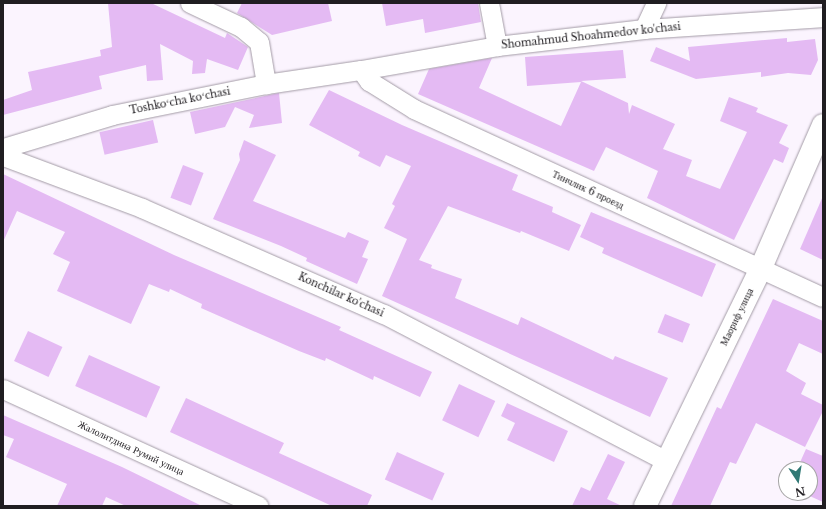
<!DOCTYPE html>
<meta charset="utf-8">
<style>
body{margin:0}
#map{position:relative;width:826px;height:509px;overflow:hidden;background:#fbf4fe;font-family:"Libre Baskerville",serif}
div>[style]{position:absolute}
.building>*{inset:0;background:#e4baf3;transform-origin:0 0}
.roads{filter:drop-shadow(0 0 1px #a39ba6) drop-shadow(0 0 1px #a39ba6)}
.street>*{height:19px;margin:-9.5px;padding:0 9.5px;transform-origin:9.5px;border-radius:9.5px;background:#fff}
.secondary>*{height:22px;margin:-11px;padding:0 11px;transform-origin:11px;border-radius:11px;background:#fff}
span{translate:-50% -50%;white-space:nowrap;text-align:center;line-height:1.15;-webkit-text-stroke:3px #fff;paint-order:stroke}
.street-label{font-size:10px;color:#201d21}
.frame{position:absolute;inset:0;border:4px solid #201d21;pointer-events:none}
.north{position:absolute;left:778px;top:461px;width:40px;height:40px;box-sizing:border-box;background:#fff;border:1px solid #a6a5a6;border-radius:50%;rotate:168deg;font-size:11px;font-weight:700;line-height:16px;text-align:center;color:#201d21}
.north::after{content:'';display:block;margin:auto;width:14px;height:18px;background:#317975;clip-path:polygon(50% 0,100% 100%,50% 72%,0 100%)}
</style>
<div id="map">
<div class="building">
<i style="clip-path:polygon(108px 3px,151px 3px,225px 38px,227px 33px,248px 47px,238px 70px,207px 59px,205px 73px,192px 74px,193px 61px,160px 44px,163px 80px,147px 81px,146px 65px,99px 76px,102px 89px,3px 115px,3px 100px,32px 90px,28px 72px,101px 56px,100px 50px,112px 47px)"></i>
<i style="clip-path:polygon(242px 3px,328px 3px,332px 21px,272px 35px,237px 13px)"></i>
<i style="clip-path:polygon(382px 3px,478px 3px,481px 22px,425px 33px,423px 19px,386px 26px)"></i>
<i style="clip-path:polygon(787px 38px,787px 42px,815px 39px,818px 60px,811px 75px,788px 73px,761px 77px,761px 72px,696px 79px,650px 61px,656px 47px,690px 61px,688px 47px)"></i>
<i style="clip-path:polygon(623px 50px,626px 78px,581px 81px,628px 103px,629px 114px,632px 105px,675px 124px,663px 149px,692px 160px,686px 176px,720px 189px,747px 132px,720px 121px,729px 97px,758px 108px,756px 112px,788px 125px,779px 143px,789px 148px,783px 163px,774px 159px,734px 240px,647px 198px,658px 171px,606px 147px,594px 171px,418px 94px,429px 69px,492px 58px,479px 88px,561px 126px,581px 82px,527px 86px,525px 57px)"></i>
<i style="clip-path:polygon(329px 90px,402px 125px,518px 175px,512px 190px,553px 207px,552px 212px,581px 225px,569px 251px,521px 231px,520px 233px,448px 206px,419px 260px,432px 265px,431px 268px,462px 279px,455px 298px,518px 325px,521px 317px,613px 360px,615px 356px,668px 378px,650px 417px,382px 296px,407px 239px,384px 228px,395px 206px,392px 204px,411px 166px,386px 155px,380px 167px,358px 156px,360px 152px,309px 125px)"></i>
<i style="clip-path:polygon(279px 93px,282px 123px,249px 128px,254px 115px,235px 107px,225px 127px,195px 134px,190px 112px)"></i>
<i style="left:153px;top:120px;width:23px;height:55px;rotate:77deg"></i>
<i style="clip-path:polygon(244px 140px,276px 155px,253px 201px,345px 238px,348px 232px,369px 241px,362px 257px,368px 259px,357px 284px,306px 261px,307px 258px,281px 246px,213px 219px,240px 160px,239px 154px)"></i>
<i style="left:183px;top:165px;width:22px;height:35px;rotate:21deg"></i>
<i style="clip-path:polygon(3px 174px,174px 255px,341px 327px,339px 330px,432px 372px,420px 397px,374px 376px,373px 380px,326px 358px,325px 361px,299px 351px,201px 308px,202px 304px,170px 289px,169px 292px,149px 284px,131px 324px,57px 291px,70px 262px,53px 254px,65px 232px,17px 211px,3px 242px)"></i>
<i style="clip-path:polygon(823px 196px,823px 260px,800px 249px)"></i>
<i style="clip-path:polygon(591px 212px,716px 264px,702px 297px,602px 253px,604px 248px,580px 237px)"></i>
<i style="clip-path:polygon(773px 299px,823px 321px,823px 354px,799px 343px,786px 371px,806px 383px,801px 394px,823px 405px,823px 411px,805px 447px,756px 423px,736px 464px,730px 462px,710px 506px,671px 506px,717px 407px,721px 409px)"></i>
<i style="left:665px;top:314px;width:27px;height:20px;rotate:22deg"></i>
<i style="left:28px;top:331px;width:38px;height:33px;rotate:25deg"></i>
<i style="left:89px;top:355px;width:78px;height:34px;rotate:24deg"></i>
<i style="left:459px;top:384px;width:40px;height:40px;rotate:25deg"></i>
<i style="clip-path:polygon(186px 398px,284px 443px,279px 453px,372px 495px,367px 506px,332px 506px,170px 432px)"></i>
<i style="clip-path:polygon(507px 403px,568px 431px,554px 462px,507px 440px,515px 423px,501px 416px)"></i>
<i style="clip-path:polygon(3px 415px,122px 467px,202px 506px,126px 506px,106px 497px,102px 506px,57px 506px,67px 484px,6px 457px,14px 439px,3px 435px)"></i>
<i style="clip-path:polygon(806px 449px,823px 456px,823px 502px,803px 493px,810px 493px,810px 469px,797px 469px)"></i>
<i style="left:397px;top:452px;width:52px;height:30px;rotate:24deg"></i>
<i style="clip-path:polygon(608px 454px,625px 462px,607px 499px,622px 506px,572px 506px,581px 487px,590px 491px)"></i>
</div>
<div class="roads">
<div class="street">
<i style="left:190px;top:3px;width:56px;rotate:25.2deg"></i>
<i style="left:241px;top:27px;width:23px;rotate:40deg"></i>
<i style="left:259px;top:42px;width:43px;rotate:80.5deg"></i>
<i style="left:489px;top:3px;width:44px;rotate:79.5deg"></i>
<i style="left:644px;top:29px;width:29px;rotate:-65deg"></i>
<i style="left:361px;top:70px;width:14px;rotate:54deg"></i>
<i style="left:369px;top:81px;width:53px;rotate:31.9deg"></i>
<i style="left:414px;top:109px;width:450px;rotate:24.7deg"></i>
<i style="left:3px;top:148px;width:114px;rotate:-16.8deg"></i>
<i style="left:112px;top:115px;width:157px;rotate:-11.4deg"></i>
<i style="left:266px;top:84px;width:96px;rotate:-8.4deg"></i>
<i style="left:361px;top:70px;width:138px;rotate:-10deg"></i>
<i style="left:497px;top:46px;width:148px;rotate:-6.6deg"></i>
<i style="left:644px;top:29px;width:179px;rotate:-3.8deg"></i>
<i style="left:3px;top:156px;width:148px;rotate:20.5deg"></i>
<i style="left:142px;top:208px;width:264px;rotate:23.7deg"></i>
<i style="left:384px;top:314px;width:318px;rotate:27.5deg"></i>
<i style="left:3px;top:389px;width:281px;rotate:24.6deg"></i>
</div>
<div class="secondary">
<i style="left:645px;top:506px;width:263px;rotate:-64deg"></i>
<i style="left:760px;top:270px;width:158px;rotate:-66.5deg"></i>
</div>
</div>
<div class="street-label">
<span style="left:591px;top:36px;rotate:-6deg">Shomahmud Shoahmedov ko'chasi</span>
<span style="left:180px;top:101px;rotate:-11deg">Toshkoʻcha koʻchasi</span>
<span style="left:588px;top:190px;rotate:25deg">Тинчлик 6 проезд</span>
<span style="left:341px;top:295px;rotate:24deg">Konchilar ko'chasi</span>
<span style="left:737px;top:317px;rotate:-64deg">Маориф улица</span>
<span style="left:131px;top:448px;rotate:25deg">Жалолитдина Румий улица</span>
</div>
<div class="frame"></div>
<div class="north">N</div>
</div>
